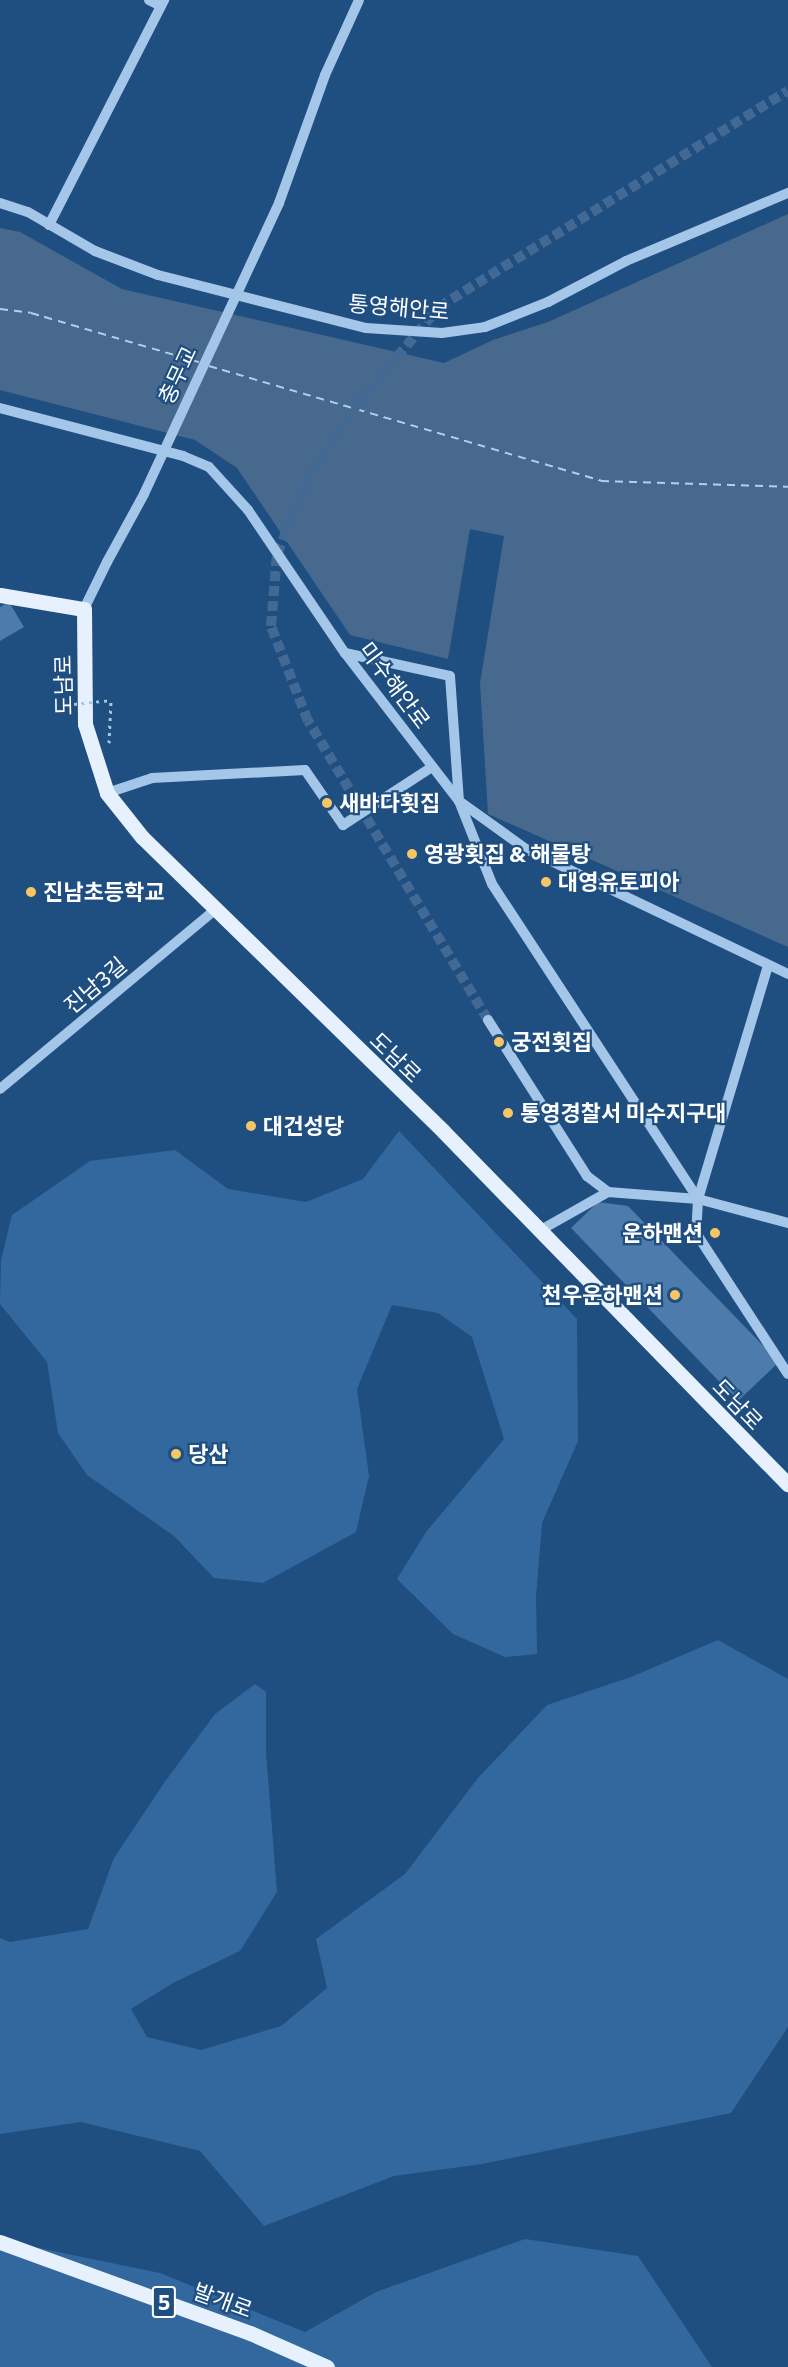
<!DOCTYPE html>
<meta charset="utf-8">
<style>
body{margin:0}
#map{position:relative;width:788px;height:2367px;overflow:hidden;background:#1f4e80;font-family:Commissioner,"Noto Sans KR",sans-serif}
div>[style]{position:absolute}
.green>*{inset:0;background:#33689f}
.water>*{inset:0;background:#47698e}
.ferry>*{height:1.5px;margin-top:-0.75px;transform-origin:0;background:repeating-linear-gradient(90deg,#b0d0f0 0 8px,transparent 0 14px)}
.building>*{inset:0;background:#4c7bac}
.minor-tunnel>*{height:10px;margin-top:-5px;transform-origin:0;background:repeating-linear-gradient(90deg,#416993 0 10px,transparent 0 15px)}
.path>*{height:3px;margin-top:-1.5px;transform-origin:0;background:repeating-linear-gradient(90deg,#a4c6e8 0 3px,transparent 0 7.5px)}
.minor>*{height:10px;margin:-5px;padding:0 5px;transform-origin:5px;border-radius:5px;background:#a4c6e8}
.major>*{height:15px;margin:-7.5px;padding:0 7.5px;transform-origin:7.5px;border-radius:7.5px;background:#e7f1fe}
.path-bridge>*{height:3px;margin-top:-1.5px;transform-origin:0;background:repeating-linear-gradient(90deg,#a4c6e8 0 3px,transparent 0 7.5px)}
.minor-bridge>*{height:10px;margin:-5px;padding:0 5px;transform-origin:5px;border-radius:5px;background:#a4c6e8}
.dots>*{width:16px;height:16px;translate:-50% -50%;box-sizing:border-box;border:3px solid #1f4e80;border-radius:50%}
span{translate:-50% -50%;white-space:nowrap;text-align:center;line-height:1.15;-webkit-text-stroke:4.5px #1f4e80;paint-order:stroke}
.shield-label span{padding:2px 4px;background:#1f4e80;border:2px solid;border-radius:4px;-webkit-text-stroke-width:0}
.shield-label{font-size:21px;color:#fff;font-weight:700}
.street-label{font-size:22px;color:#fff}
.poi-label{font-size:22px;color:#fff;font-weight:700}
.left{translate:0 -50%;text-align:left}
.right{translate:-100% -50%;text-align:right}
</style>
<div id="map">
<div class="green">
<i style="clip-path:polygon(399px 1131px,577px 1319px,578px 1441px,542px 1523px,536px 1597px,537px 1654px,505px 1657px,453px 1634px,397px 1579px,426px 1532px,504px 1439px,472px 1337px,438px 1313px,392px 1305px,357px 1389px,369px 1476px,356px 1532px,263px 1583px,214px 1578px,174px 1536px,87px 1475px,58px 1433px,47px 1362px,0 1304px,1px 1260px,12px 1215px,90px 1161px,175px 1150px,228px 1189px,306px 1202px,363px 1179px)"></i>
<i style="clip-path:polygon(718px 1640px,788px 1679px,788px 2027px,731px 2113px,482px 2164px,394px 2176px,264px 2226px,200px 2151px,81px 2122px,0 2134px,0 1938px,10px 1942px,88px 1929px,114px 1858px,164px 1783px,215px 1714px,255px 1684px,266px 1692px,266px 1752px,277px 1892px,240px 1951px,173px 1983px,131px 2009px,147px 2037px,201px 2050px,281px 2026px,327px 1988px,316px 1939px,405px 1874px,478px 1778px,547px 1705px,631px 1677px)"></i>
<i style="clip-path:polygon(525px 2239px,638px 2256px,712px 2367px,0 2367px,0 2240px,160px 2273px,305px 2332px,376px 2292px)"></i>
</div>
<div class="water">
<i style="clip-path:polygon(788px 214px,788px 947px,488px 814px,480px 683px,504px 536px,470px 529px,448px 659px,350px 635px,237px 468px,195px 440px,0 390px,0 228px,20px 232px,122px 289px,444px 363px,493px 340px,548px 322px)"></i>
</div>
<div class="ferry">
<i style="left:0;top:309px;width:31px;rotate:7deg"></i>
<i style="left:31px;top:313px;width:175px;rotate:16.3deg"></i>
<i style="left:209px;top:366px;width:409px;rotate:16.3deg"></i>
<i style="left:601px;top:481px;width:187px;rotate:1.8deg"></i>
</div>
<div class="building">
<i style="clip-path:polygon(9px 602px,24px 627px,0 641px,0 607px)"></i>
<i style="clip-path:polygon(598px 1202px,628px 1206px,779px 1362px,738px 1401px,571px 1228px)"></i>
</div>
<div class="minor-tunnel">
<i style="left:488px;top:1020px;width:349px;rotate:-121deg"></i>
<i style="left:308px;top:721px;width:102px;rotate:-111.3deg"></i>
<i style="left:271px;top:626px;width:72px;rotate:-85.2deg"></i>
<i style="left:277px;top:554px;width:90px;rotate:-67.1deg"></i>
<i style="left:312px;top:471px;width:82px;rotate:-55.9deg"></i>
<i style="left:358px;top:403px;width:126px;rotate:-49.8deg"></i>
<i style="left:439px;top:307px;width:410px;rotate:-31.8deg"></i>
</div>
<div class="path">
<i style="left:109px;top:743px;width:43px;rotate:-87.3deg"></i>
</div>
<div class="minor">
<i style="left:149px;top:0;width:13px;rotate:27deg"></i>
<i style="left:0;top:203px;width:29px;rotate:18deg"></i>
<i style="left:28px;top:212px;width:78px;rotate:30.2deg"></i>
<i style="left:95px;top:251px;width:67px;rotate:20.9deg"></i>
<i style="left:158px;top:275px;width:215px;rotate:14.3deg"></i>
<i style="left:366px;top:328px;width:76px;rotate:3.8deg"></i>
<i style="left:442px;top:333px;width:43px;rotate:-7.9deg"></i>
<i style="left:485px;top:327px;width:68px;rotate:-21.6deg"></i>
<i style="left:548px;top:302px;width:88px;rotate:-27.7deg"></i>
<i style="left:626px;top:261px;width:176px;rotate:-22.8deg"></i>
<i style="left:279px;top:203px;width:136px;rotate:-70.2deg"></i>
<i style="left:325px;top:75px;width:82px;rotate:-65.6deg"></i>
<i style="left:49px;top:225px;width:253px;rotate:-62.9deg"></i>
<i style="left:0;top:408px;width:189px;rotate:14.7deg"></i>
<i style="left:183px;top:456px;width:28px;rotate:23deg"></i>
<i style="left:209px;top:467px;width:58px;rotate:47.8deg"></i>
<i style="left:248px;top:510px;width:173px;rotate:55.9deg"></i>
<i style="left:345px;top:653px;width:187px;rotate:52.4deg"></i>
<i style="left:459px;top:801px;width:82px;rotate:35.6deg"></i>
<i style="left:526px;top:849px;width:290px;rotate:25.5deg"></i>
<i style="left:84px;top:609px;width:52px;rotate:-63.9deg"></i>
<i style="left:345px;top:653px;width:107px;rotate:12.4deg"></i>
<i style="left:450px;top:676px;width:125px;rotate:85.9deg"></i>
<i style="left:459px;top:801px;width:89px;rotate:68.3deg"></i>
<i style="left:492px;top:884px;width:376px;rotate:56.8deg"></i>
<i style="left:698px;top:1199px;width:93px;rotate:14.9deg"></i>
<i style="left:107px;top:793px;width:47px;rotate:-18.4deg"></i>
<i style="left:152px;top:778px;width:153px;rotate:-3deg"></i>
<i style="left:305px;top:770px;width:67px;rotate:55.4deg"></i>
<i style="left:343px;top:825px;width:106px;rotate:-33.1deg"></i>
<i style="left:488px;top:1020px;width:185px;rotate:57.6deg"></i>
<i style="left:587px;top:1176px;width:26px;rotate:37deg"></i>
<i style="left:608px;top:1192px;width:90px;rotate:4.4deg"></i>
<i style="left:698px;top:1199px;width:34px;rotate:93deg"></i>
<i style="left:696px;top:1233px;width:168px;rotate:56.9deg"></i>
<i style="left:0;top:1089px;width:280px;rotate:-39.8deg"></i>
<i style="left:698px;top:1199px;width:244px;rotate:-73.3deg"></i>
<i style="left:539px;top:1231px;width:79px;rotate:-29.5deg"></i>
</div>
<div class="major">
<i style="left:0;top:595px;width:85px;rotate:9.5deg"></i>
<i style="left:84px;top:609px;width:115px;rotate:89.5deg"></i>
<i style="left:85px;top:724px;width:72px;rotate:72.3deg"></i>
<i style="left:107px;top:793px;width:56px;rotate:51.5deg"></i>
<i style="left:142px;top:837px;width:421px;rotate:44.3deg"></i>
<i style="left:443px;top:1131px;width:494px;rotate:45.7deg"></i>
<i style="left:0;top:2242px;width:266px;rotate:20deg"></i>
<i style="left:250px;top:2333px;width:84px;rotate:23.8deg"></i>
</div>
<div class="path-bridge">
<i style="left:74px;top:704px;width:37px;rotate:-6deg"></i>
</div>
<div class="minor-bridge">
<i style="left:107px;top:562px;width:77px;rotate:-61.4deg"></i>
<i style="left:144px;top:494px;width:321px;rotate:-65.1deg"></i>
</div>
<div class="dots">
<i style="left:327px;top:803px;background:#f6c664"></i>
<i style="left:412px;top:854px;background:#f6c664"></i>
<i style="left:546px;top:882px;background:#f6c664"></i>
<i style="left:31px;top:892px;background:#f6c664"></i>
<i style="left:499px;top:1042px;background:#f6c664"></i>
<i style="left:508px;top:1113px;background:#f6c664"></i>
<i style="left:251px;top:1126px;background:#f6c664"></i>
<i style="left:715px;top:1233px;background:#f6c664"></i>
<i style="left:675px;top:1295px;background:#f6c664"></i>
<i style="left:176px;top:1454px;background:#f6c664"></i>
</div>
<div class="shield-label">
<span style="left:164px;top:2302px">5</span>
</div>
<div class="street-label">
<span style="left:399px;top:307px;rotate:5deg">통영해안로</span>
<span style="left:177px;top:375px;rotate:-65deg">충무교</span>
<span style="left:63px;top:685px;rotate:-91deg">도남로</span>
<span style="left:395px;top:685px;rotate:53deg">미수해안로</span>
<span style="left:95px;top:985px;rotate:-40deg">진남3길</span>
<span style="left:396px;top:1057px;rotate:44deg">도남로</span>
<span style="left:738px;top:1404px;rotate:46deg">도남로</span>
<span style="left:223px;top:2300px;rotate:20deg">발개로</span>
</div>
<div class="poi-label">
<span class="left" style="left:339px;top:803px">새바다횟집</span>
<span class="left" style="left:424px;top:854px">영광횟집 &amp; 해물탕</span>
<span class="left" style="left:558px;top:882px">대영유토피아</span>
<span class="left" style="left:43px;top:892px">진남초등학교</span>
<span class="left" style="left:511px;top:1042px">궁전횟집</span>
<span class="left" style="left:520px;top:1113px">통영경찰서 미수지구대</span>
<span class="left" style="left:263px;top:1126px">대건성당</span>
<span class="right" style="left:703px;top:1233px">운하맨션</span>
<span class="right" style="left:663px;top:1295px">천우운하맨션</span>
<span class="left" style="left:188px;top:1454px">당산</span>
</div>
</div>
